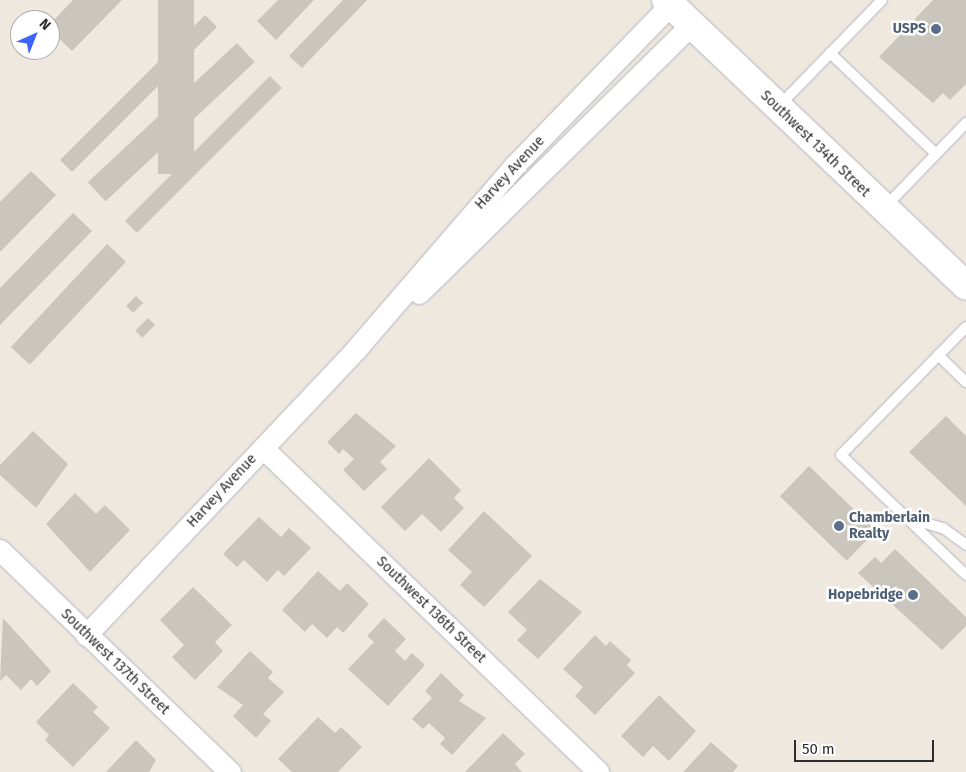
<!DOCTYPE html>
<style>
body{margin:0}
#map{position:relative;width:966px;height:772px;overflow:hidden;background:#efe8df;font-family:"Fira Sans",sans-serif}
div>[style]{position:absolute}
.building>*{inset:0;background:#cbc6bd;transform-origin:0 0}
.roads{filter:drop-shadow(0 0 1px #b3b6c1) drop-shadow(0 0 1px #b3b6c1)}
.service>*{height:10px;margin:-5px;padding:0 5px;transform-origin:5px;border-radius:5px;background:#fff}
.minor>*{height:21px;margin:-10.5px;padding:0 10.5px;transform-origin:10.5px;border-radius:10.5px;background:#fff}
.secondary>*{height:28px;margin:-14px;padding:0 14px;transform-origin:14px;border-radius:14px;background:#fff}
.dots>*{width:14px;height:14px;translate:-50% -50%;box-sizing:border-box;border:2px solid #fff;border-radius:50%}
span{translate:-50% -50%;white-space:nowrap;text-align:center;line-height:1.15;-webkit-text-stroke:5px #fff;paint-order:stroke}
.service-label{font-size:14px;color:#4e5e75;font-weight:700}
.right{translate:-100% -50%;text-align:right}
.left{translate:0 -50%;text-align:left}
.street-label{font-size:14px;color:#2d2d2d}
.north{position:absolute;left:10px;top:10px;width:50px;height:50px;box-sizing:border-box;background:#fff;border:1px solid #ababab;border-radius:50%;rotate:44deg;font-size:14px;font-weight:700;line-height:20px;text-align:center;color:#2d2d2d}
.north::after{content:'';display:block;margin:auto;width:18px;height:22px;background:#3c65ff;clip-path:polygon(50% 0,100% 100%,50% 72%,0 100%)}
.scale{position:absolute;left:794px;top:740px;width:140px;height:22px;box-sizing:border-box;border:2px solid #2d2d2d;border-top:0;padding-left:6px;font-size:15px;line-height:18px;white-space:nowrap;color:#2d2d2d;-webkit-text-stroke:4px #fff;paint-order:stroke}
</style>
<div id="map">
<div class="building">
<i style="clip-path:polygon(73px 0,122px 0,72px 51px,50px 30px,50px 24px)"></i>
<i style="left:158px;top:0;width:36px;height:174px"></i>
<i style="clip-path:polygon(278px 0,314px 0,276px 40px,257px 21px)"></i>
<i style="clip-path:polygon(343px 0,367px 0,302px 68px,289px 56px)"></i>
<i style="clip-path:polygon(933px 0,966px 0,966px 84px,950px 100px,943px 93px,933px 103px,879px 57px)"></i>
<i style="left:205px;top:15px;width:17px;height:205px;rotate:45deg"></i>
<i style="left:237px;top:43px;width:26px;height:204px;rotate:47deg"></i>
<i style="left:270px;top:76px;width:17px;height:205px;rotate:45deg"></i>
<i style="clip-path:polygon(31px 171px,56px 195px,0 252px,0 202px)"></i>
<i style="clip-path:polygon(73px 213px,92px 231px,0 325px,0 288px)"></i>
<i style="left:107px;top:244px;width:26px;height:141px;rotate:43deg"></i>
<i style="left:136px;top:296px;width:10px;height:14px;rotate:45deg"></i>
<i style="left:148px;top:318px;width:10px;height:18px;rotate:45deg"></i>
<i style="clip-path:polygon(356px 413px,396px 446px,380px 462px,387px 469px,364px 491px,343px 470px,354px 459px,343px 449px,339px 454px,327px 442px)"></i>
<i style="clip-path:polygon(946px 416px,966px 436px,966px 506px,909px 452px)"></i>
<i style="clip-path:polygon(33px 431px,68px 464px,36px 508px,0 475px,0 465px)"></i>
<i style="clip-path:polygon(429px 458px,461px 490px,454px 498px,464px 508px,441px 532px,422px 514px,405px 531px,381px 507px)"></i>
<i style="left:809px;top:466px;width:93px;height:42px;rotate:44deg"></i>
<i style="clip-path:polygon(75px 493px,96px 514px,105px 505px,130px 530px,90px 572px,46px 524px)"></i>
<i style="clip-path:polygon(484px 511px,532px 556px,484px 607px,460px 585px,472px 572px,448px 550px)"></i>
<i style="clip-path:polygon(259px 517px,281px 537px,289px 528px,311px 548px,284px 576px,278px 570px,267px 582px,244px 560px,237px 567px,223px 554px)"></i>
<i style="clip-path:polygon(895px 549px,966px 617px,966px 626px,942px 650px,858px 573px,875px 557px,881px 563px)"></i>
<i style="clip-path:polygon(318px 571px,340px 591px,347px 583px,369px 604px,343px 633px,337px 627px,327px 638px,312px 624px,305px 632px,282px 610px)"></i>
<i style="clip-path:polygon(540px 579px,582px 612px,538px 659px,517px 640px,527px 630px,508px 612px)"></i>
<i style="clip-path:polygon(193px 587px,232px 625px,215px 642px,223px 651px,195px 680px,172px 657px,184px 645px,160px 620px)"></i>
<i style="clip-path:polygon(3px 618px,51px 671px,37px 686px,31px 679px,21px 690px,6px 675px,0 681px)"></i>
<i style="clip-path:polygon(384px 618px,406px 639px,395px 651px,405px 661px,412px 653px,425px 665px,388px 706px,348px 669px,374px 642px,367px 636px)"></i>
<i style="clip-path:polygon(595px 635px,606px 646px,610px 641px,631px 660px,627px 665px,635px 673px,595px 715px,575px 696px,583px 687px,563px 669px)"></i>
<i style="clip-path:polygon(250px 651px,273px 672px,268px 678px,284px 692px,263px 714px,271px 721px,256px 738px,233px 716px,243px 705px,217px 687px)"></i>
<i style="clip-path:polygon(441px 673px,464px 695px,459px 701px,486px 718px,452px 755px,440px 744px,445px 738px,429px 723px,423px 729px,412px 719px,432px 698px,425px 691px)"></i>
<i style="clip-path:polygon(73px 683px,98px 707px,93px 712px,110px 728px,73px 767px,45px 740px,49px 735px,36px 722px)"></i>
<i style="clip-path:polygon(659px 695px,696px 731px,669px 761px,653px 746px,643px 757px,621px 736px)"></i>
<i style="clip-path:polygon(318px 717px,335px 733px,341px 727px,362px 747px,338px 772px,292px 772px,278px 759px)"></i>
<i style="clip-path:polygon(503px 733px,525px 754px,515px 764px,522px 772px,465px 772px)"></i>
<i style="clip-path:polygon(136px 740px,156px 760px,149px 772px,106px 772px)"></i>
<i style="clip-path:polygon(711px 742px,738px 766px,733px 772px,683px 772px)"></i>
</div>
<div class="roads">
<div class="service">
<i style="left:830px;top:53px;width:146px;rotate:43.6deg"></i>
<i style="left:778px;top:107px;width:149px;rotate:-45.8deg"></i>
<i style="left:885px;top:207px;width:117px;rotate:-46deg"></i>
<i style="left:966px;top:327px;width:179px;rotate:134.3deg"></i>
<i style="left:841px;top:455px;width:173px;rotate:43.8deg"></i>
<i style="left:938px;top:355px;width:39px;rotate:44deg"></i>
<i style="left:911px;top:519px;width:33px;rotate:16deg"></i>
<i style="left:943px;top:528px;width:29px;rotate:36deg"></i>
</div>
<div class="minor">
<i style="left:419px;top:293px;width:382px;rotate:-44.6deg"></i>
<i style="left:263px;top:448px;width:466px;rotate:44deg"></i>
<i style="left:0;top:550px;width:320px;rotate:44deg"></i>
<i style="left:86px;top:635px;width:395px;rotate:-46.6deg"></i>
<i style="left:357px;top:348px;width:240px;rotate:-49.2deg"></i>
<i style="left:514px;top:166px;width:224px;rotate:-45.9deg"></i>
</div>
<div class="secondary">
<i style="left:666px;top:0;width:414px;rotate:43.6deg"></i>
</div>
</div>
<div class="dots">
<i style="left:936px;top:29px;background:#5c6f8a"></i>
<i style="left:839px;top:526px;background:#5c6f8a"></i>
<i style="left:913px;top:595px;background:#5c6f8a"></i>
</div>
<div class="service-label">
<span class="right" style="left:926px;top:29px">USPS</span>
<span class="left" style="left:849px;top:526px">Chamberlain<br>Realty</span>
<span class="right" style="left:903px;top:595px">Hopebridge</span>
</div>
<div class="street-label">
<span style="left:815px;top:144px;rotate:44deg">Southwest 134th Street</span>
<span style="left:510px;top:173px;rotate:-47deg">Harvey Avenue</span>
<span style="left:222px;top:491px;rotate:-47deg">Harvey Avenue</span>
<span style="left:431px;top:610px;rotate:44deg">Southwest 136th Street</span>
<span style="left:115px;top:662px;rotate:44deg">Southwest 137th Street</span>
</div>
<div class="north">N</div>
<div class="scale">50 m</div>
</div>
